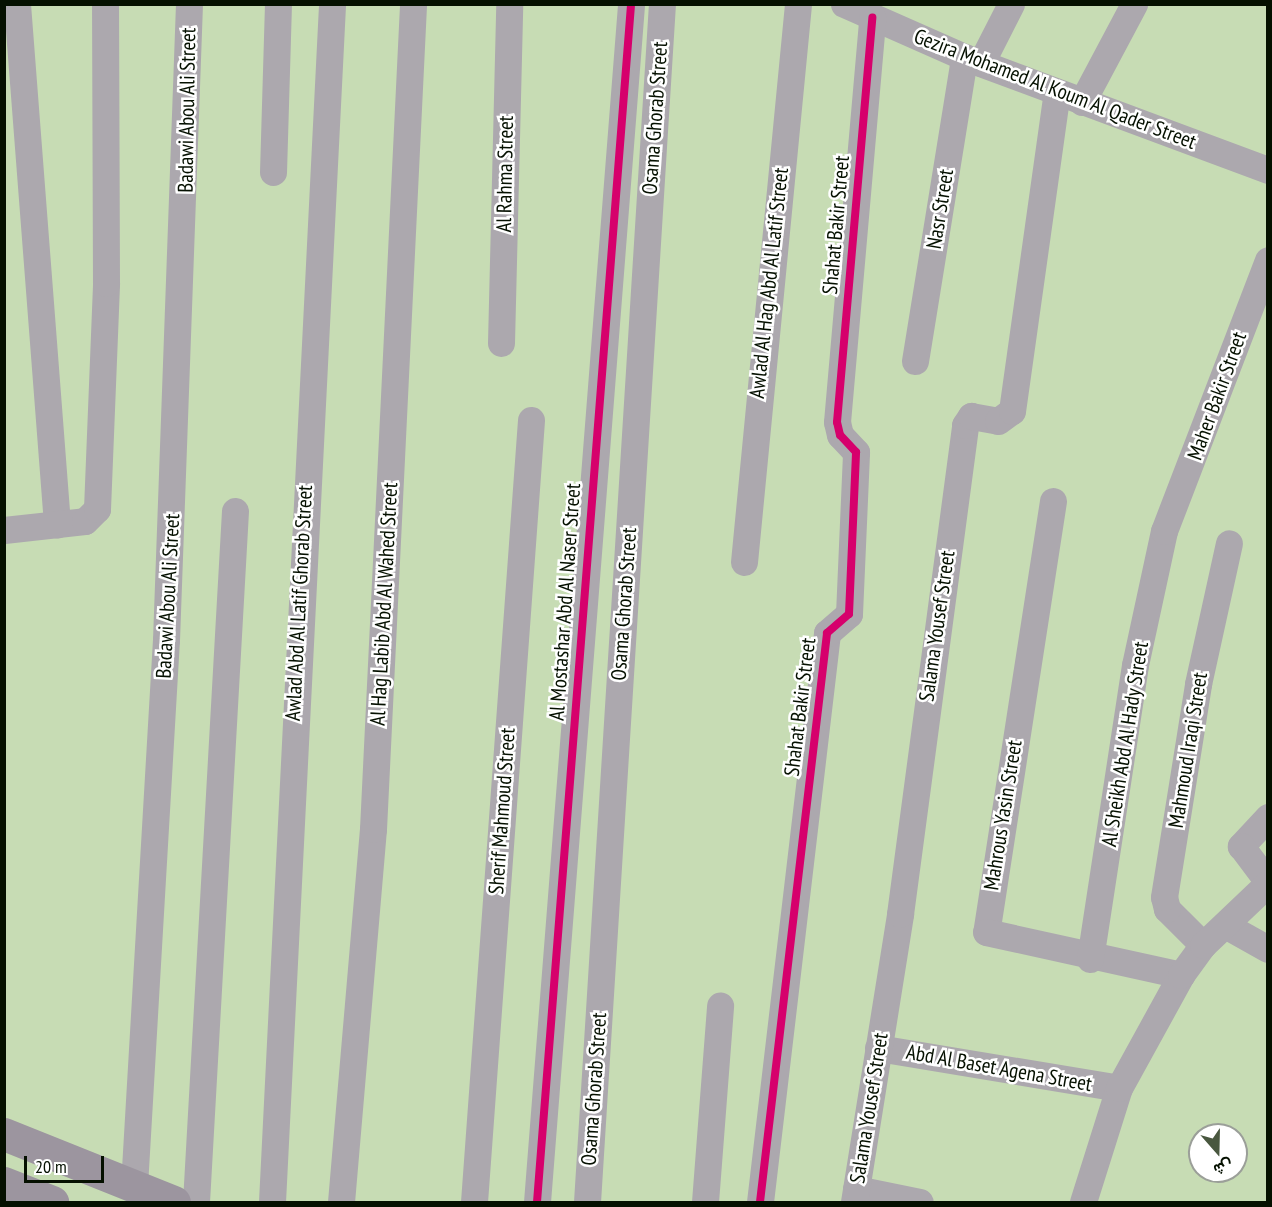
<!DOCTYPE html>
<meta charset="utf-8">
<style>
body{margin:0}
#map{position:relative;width:1272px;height:1207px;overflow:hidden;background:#c7dcb4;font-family:"PT Sans Narrow",Vazirmatn,sans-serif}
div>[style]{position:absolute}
.minor>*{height:27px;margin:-13.5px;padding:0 13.5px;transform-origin:13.5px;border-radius:13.5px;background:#aca8ae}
.major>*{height:33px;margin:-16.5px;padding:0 16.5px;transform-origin:16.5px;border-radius:16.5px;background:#9c959f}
.cycleway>*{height:8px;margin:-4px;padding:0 4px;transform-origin:4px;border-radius:4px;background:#d6006c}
span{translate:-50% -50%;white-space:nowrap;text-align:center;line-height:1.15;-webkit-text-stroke:5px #fff;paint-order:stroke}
.street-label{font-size:21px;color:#051000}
.frame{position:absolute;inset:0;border:6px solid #051000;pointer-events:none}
.north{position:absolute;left:1188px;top:1123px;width:60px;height:60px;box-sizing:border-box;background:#fff;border:2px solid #9b9f99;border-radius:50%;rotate:160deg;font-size:16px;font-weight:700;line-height:24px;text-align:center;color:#051000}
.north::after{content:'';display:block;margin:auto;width:21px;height:27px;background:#49573f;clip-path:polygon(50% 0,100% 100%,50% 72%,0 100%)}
.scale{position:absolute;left:24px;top:1156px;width:80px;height:27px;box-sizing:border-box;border:3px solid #051000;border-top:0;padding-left:8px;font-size:18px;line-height:21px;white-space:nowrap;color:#051000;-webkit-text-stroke:4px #fff;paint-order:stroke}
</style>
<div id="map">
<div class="minor">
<i style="left:17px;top:4px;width:522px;rotate:85.6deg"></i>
<i style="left:844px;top:4px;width:131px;rotate:23.8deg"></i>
<i style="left:964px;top:57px;width:324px;rotate:20.4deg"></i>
<i style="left:981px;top:63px;width:66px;rotate:-63deg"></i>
<i style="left:1082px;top:102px;width:111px;rotate:-62deg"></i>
<i style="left:273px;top:172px;width:168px;rotate:-88.3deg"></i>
<i style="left:501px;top:343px;width:339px;rotate:-88.6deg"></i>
<i style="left:915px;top:361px;width:308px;rotate:-80.8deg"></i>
<i style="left:1053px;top:501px;width:436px;rotate:98.8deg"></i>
<i style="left:986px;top:932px;width:200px;rotate:12.4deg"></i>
<i style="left:4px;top:530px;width:81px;rotate:-6.3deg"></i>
<i style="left:85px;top:521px;width:17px;rotate:-45deg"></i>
<i style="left:97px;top:509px;width:226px;rotate:-87.7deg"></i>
<i style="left:106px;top:283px;width:279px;rotate:-90.2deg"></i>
<i style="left:744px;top:562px;width:561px;rotate:-84.47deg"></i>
<i style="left:1268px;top:817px;width:40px;rotate:133deg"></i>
<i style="left:1241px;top:846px;width:45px;rotate:53.1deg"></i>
<i style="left:1225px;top:925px;width:49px;rotate:29.2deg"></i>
<i style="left:1203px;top:945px;width:51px;rotate:-135deg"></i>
<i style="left:1167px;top:909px;width:12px;rotate:-104deg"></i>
<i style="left:1164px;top:897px;width:216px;rotate:-80.9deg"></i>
<i style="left:1198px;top:684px;width:144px;rotate:-77.6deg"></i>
<i style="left:1090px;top:959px;width:297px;rotate:-81.3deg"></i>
<i style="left:1135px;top:665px;width:137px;rotate:-77.8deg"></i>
<i style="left:1164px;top:531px;width:290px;rotate:-69deg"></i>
<i style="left:878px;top:1048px;width:244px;rotate:9.4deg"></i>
<i style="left:134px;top:1186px;width:547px;rotate:-86.65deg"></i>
<i style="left:166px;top:640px;width:636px;rotate:-87.93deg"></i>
<i style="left:856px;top:1189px;width:65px;rotate:11.5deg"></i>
<i style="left:196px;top:1202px;width:692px;rotate:-86.77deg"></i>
<i style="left:272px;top:1202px;width:1200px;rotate:-87.13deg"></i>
<i style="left:341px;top:1202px;width:374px;rotate:-85.1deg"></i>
<i style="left:373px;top:829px;width:826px;rotate:-87.22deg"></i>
<i style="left:474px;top:1202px;width:784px;rotate:-85.83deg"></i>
<i style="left:537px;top:1202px;width:1202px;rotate:-85.51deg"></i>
<i style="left:587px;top:1202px;width:1200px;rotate:-86.42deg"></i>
<i style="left:705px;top:1202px;width:197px;rotate:-85.6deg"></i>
<i style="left:760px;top:1202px;width:573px;rotate:-83.28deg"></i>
<i style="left:827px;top:633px;width:29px;rotate:-41deg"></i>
<i style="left:849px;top:614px;width:162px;rotate:-87.5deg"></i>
<i style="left:856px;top:452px;width:23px;rotate:-133deg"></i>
<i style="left:840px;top:435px;width:13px;rotate:-103deg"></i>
<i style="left:837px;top:422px;width:406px;rotate:-85deg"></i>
<i style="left:854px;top:1202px;width:292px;rotate:-80.9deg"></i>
<i style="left:900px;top:914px;width:493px;rotate:-82.4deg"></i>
<i style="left:965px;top:425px;width:11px;rotate:-56deg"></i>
<i style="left:971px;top:416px;width:27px;rotate:10deg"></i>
<i style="left:998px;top:421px;width:17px;rotate:-36deg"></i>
<i style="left:1012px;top:411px;width:322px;rotate:-82deg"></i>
<i style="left:1083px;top:1202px;width:120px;rotate:-72.5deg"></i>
<i style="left:1119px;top:1088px;width:129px;rotate:-61.2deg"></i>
<i style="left:1181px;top:975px;width:37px;rotate:-54deg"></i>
<i style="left:1203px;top:945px;width:90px;rotate:-43.6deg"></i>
</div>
<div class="major">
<i style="left:4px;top:1134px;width:183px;rotate:21.8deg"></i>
<i style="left:4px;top:1183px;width:52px;rotate:21.6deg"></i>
</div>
<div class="cycleway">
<i style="left:537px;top:1202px;width:1202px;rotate:-85.51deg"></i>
<i style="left:760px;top:1202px;width:573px;rotate:-83.28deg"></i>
<i style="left:827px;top:633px;width:29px;rotate:-41deg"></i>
<i style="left:849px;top:614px;width:162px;rotate:-87.5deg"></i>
<i style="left:856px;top:452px;width:23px;rotate:-133deg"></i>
<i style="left:840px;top:435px;width:13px;rotate:-103deg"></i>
<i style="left:837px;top:422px;width:406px;rotate:-85deg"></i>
</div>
<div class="street-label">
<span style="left:1055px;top:89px;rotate:21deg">Gezira Mohamed Al Koum Al Qader Street</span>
<span style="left:187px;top:110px;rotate:-89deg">Badawi Abou Ali Street</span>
<span style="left:655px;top:118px;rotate:-86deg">Osama Ghorab Street</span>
<span style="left:505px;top:174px;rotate:-89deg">Al Rahma Street</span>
<span style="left:940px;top:209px;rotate:-81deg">Nasr Street</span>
<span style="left:836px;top:225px;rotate:-85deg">Shahat Bakir Street</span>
<span style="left:769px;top:283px;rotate:-84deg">Awlad Al Hag Abd Al Latif Street</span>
<span style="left:1217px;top:396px;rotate:-70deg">Maher Bakir Street</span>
<span style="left:168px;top:596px;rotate:-87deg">Badawi Abou Ali Street</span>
<span style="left:565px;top:602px;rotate:-86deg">Al Mostashar Abd Al Naser Street</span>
<span style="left:299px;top:603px;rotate:-87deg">Awlad Abd Al Latif Ghorab Street</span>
<span style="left:384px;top:604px;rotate:-87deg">Al Hag Labib Abd Al Wahed Street</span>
<span style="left:624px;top:604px;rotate:-86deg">Osama Ghorab Street</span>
<span style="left:937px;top:626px;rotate:-82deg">Salama Yousef Street</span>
<span style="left:800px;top:707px;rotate:-83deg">Shahat Bakir Street</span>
<span style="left:1125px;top:744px;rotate:-81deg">Al Sheikh Abd Al Hady Street</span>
<span style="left:1188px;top:750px;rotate:-81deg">Mahmoud Iraqi Street</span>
<span style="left:502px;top:811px;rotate:-86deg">Sherif Mahmoud Street</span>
<span style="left:1003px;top:815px;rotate:-81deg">Mahrous Yasin Street</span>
<span style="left:999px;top:1068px;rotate:10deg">Abd Al Baset Agena Street</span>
<span style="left:594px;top:1089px;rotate:-86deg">Osama Ghorab Street</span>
<span style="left:869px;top:1108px;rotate:-81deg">Salama Yousef Street</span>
</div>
<div class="frame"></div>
<div class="north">ش</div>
<div class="scale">20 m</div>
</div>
